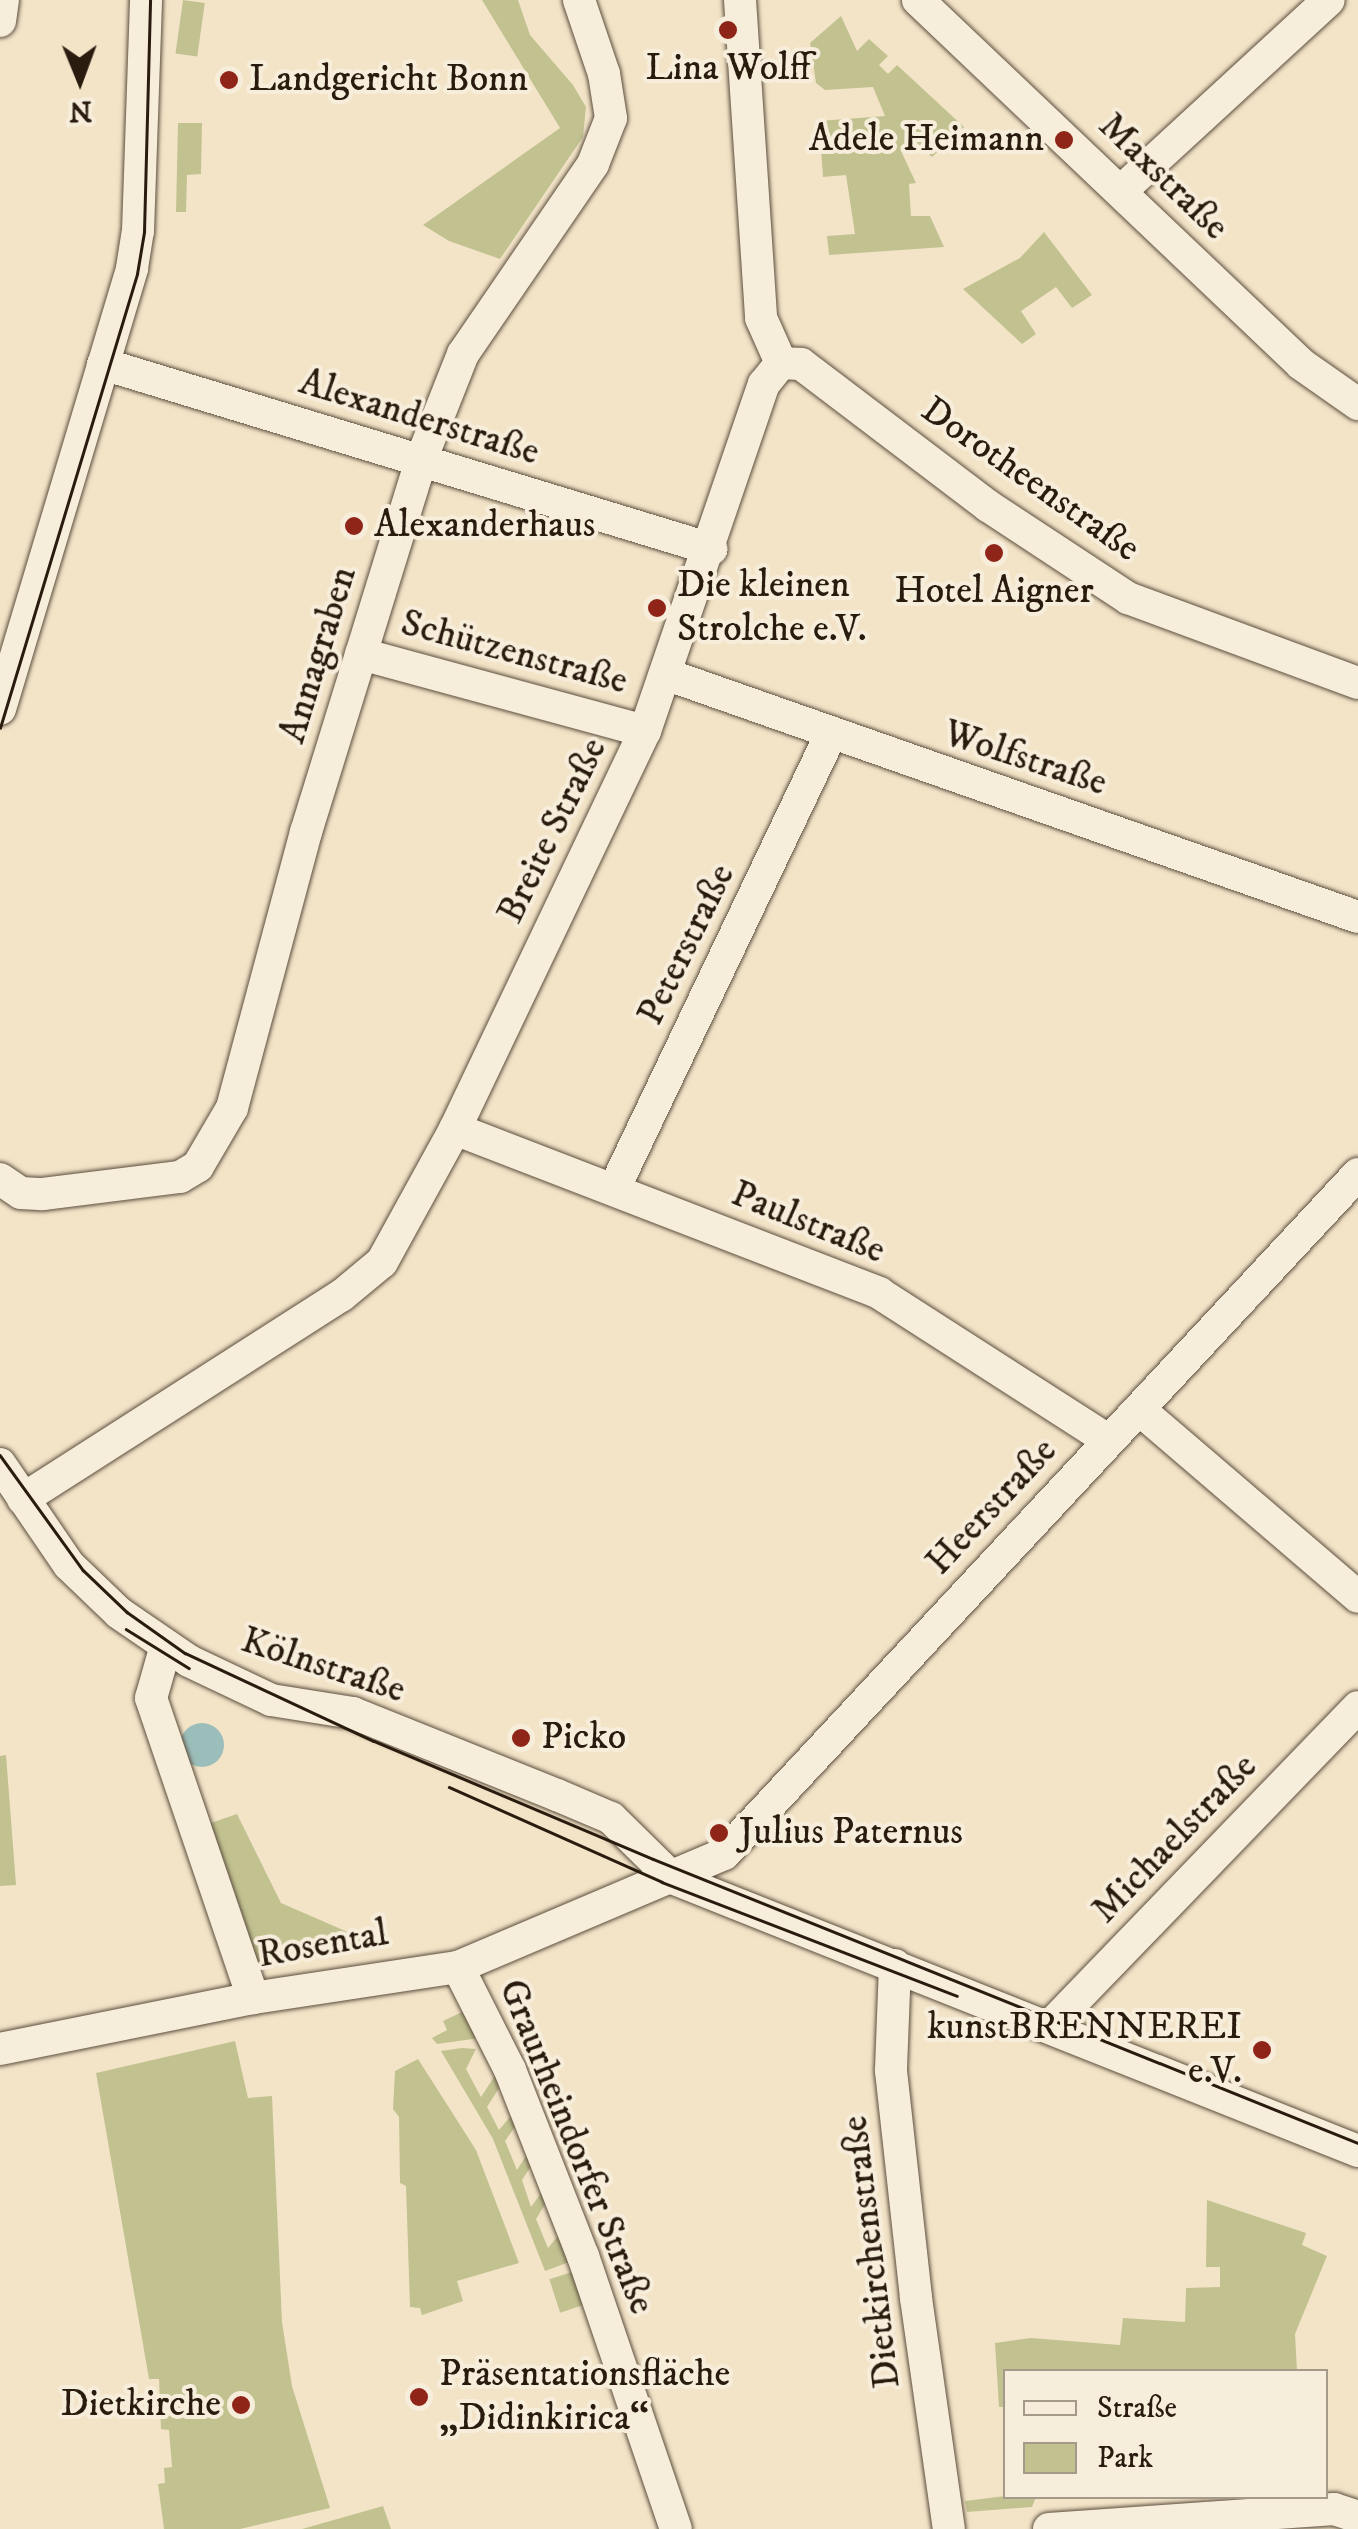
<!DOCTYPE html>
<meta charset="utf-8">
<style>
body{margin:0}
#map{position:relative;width:1358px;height:2529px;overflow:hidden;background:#f3e4c8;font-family:"IM FELL DW Pica",serif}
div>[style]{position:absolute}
.green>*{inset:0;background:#c2c291;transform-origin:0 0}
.water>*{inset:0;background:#9cbebb}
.round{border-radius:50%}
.roads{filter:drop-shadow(0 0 2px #5c4e3d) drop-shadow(0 0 2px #5c4e3d)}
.minor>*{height:32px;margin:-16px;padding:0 16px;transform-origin:16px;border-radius:16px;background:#f7eddb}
.tram>*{height:2.5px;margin:-1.25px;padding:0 1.25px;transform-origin:1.25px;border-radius:1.25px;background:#291c0f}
.dots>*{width:28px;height:28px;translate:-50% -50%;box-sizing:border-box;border:5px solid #f7eddb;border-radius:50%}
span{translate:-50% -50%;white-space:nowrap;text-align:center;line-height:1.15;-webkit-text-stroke:8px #f7eddb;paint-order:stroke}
.poi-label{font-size:38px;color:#291c0f}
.left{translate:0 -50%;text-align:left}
.right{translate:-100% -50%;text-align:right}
.street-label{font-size:38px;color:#291c0f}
.legend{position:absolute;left:1003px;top:2369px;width:325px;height:130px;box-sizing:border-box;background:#f7eddb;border:2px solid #a59989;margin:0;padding:12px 18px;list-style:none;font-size:30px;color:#291c0f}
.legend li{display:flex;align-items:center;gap:20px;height:50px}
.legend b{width:50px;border:2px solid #a59989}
.north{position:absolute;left:30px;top:30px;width:100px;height:100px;-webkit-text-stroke:8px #f7eddb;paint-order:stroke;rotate:179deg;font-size:28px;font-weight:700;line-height:40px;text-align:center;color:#291c0f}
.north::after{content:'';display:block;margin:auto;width:35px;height:45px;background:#291c0f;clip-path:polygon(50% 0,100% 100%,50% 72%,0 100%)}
</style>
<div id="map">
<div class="green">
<i style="left:183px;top:0;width:22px;height:54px;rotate:8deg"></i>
<i style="clip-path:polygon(482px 0,518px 0,530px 35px,573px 85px,586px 107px,583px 137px,500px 259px,449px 241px,423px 225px,560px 128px)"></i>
<i style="clip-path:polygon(841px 16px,857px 51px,869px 39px,888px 56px,879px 65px,888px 74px,897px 65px,964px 127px,932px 157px,913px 139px,901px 151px,916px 183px,909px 184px,911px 216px,930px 216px,944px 247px,829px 255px,827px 236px,855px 234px,846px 175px,823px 177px,819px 121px,885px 116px,873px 87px,825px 90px,816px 83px,810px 43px)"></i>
<i style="clip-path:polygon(178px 123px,202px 123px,201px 174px,187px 175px,186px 212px,176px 212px)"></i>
<i style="clip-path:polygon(1044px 232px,1092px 295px,1072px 308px,1056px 287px,1021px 311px,1036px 334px,1022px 344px,963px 289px,1020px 258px)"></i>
<i style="clip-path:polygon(6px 1755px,16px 1885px,0 1886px,0 1756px)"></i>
<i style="clip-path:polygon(237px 1814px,281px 1903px,373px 1943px,258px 1966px,205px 1825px)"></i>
<i style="clip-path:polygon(464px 2011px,480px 2038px,437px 2044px,432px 2038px,447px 2030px,443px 2021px)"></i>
<i style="clip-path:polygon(235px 2041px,248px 2098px,272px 2096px,282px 2322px,292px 2386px,330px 2508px,240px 2529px,164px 2529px,158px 2484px,165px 2483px,164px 2468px,172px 2467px,169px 2430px,161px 2429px,159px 2379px,149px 2379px,96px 2073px)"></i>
<i style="clip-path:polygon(462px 2048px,476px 2049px,466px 2069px,481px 2097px,496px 2074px,501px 2085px,487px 2107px,499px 2130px,514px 2112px,519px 2121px,505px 2141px,517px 2170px,531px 2148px,535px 2160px,522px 2180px,531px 2207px,546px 2186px,549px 2198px,536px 2219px,548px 2248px,562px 2231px,572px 2261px,545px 2271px,493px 2139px,441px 2051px)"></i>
<i style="clip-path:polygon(418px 2059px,476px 2150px,519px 2263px,457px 2281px,463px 2301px,422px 2315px,420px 2308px,410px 2307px,406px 2186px,400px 2183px,399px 2117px,393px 2109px,395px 2071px)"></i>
<i style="clip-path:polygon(1207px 2200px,1306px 2233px,1302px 2245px,1327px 2256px,1295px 2334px,1297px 2371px,1006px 2372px,1005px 2407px,999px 2407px,995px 2343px,1031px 2338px,1120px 2345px,1123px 2318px,1185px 2322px,1186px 2288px,1220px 2287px,1220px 2267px,1206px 2267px)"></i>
<i style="left:575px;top:2271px;width:35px;height:27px;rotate:72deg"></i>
<i style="clip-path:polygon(1005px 2496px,1036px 2497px,1032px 2507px,967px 2512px,965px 2501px)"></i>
<i style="clip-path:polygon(383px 2506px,391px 2529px,302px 2529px)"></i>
</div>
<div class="water">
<i class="round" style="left:180px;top:1723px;width:44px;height:44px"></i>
</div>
<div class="roads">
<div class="minor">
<i style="left:740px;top:0;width:319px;rotate:86.2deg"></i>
<i style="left:761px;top:318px;width:49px;rotate:66deg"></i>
<i style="left:918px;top:0;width:528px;rotate:43.54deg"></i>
<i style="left:1301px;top:364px;width:70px;rotate:35.1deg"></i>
<i style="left:0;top:21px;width:21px;rotate:-82deg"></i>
<i style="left:1121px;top:191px;width:282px;rotate:-42.6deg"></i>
<i style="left:781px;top:363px;width:20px;rotate:3deg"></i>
<i style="left:801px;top:364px;width:235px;rotate:37.2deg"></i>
<i style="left:988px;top:506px;width:168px;rotate:33.3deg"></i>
<i style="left:1128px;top:598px;width:245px;rotate:20.3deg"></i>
<i style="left:103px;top:364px;width:636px;rotate:16.92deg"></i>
<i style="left:361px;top:654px;width:294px;rotate:15.2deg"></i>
<i style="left:668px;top:675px;width:731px;rotate:19.33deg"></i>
<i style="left:0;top:709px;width:460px;rotate:-73.3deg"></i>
<i style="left:132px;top:268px;width:37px;rotate:-81deg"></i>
<i style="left:138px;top:231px;width:231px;rotate:-88deg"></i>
<i style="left:455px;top:1129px;width:455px;rotate:21.1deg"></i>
<i style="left:879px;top:1293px;width:272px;rotate:32.7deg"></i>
<i style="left:0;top:1179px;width:25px;rotate:34deg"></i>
<i style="left:21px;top:1193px;width:22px;rotate:3deg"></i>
<i style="left:43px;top:1194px;width:138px;rotate:-7.1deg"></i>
<i style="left:180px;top:1177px;width:21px;rotate:-31deg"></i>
<i style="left:198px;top:1166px;width:67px;rotate:-59.6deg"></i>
<i style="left:232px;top:1108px;width:286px;rotate:-75deg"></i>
<i style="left:306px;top:832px;width:389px;rotate:-72.8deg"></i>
<i style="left:421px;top:460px;width:114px;rotate:-68.4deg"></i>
<i style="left:463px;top:354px;width:230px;rotate:-55.6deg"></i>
<i style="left:593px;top:164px;width:49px;rotate:-68.6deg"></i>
<i style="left:611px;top:118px;width:45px;rotate:-99deg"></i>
<i style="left:604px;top:74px;width:78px;rotate:-108.7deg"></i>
<i style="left:614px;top:1189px;width:504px;rotate:-64.5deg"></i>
<i style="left:1140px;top:1410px;width:287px;rotate:40.6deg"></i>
<i style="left:0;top:1464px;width:122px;rotate:55.7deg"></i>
<i style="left:69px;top:1565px;width:69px;rotate:43.8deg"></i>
<i style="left:119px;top:1613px;width:85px;rotate:34.4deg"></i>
<i style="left:189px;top:1661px;width:91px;rotate:25.4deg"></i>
<i style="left:271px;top:1700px;width:83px;rotate:9deg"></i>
<i style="left:353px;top:1713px;width:220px;rotate:21.9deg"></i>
<i style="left:557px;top:1795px;width:59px;rotate:23.1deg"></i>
<i style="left:611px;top:1818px;width:86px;rotate:44.5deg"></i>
<i style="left:672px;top:1878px;width:738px;rotate:21.7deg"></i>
<i style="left:23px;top:1499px;width:377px;rotate:-32.6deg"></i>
<i style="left:341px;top:1296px;width:53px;rotate:-39.7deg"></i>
<i style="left:382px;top:1262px;width:152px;rotate:-61.2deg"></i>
<i style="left:455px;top:1129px;width:441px;rotate:-64.5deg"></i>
<i style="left:645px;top:731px;width:367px;rotate:-71.1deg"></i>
<i style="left:764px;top:384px;width:27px;rotate:-51deg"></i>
<i style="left:165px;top:1649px;width:51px;rotate:105.9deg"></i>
<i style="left:151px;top:1698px;width:317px;rotate:71.2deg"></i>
<i style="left:895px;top:1965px;width:106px;rotate:92.2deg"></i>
<i style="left:891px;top:2071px;width:228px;rotate:83.7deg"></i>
<i style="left:916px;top:2298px;width:233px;rotate:81.9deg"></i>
<i style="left:458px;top:1967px;width:115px;rotate:63.2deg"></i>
<i style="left:510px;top:2070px;width:200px;rotate:68.6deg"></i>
<i style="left:583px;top:2256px;width:288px;rotate:71.2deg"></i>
<i style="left:1050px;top:2026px;width:443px;rotate:-46deg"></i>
<i style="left:0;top:2049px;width:258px;rotate:-11.4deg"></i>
<i style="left:253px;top:1998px;width:207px;rotate:-8.6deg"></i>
<i style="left:458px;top:1967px;width:289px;rotate:-23deg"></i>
<i style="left:724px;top:1854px;width:930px;rotate:-47deg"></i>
<i style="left:1049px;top:2529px;width:286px;rotate:-4deg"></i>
<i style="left:1334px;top:2509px;width:25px;rotate:18deg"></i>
</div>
</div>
<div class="tram">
<i style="left:0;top:728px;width:474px;rotate:-73.2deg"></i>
<i style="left:137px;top:274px;width:43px;rotate:-80.5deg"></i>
<i style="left:144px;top:232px;width:232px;rotate:-88.5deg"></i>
<i style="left:0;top:1455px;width:142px;rotate:54.2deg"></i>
<i style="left:83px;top:1570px;width:61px;rotate:43.7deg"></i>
<i style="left:127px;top:1612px;width:71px;rotate:35.3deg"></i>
<i style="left:185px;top:1653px;width:208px;rotate:25deg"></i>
<i style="left:374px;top:1741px;width:303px;rotate:22.9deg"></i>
<i style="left:653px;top:1859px;width:760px;rotate:21.94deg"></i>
<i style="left:126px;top:1629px;width:74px;rotate:31.8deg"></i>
<i style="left:449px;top:1787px;width:233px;rotate:24deg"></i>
<i style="left:662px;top:1882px;width:316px;rotate:21.1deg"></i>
</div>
<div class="dots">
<i style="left:728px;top:30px;background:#8f2418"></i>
<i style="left:229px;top:80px;background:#8f2418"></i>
<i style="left:1064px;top:140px;background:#8f2418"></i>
<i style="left:354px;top:526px;background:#8f2418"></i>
<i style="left:994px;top:553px;background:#8f2418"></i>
<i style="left:657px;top:608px;background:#8f2418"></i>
<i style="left:521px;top:1738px;background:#8f2418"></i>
<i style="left:719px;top:1833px;background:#8f2418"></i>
<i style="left:1262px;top:2050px;background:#8f2418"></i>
<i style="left:419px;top:2397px;background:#8f2418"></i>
<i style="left:241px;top:2405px;background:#8f2418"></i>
</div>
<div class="poi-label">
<span style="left:728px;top:69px">Lina Wolff</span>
<span class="left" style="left:249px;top:80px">Landgericht Bonn</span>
<span class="right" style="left:1044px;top:140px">Adele Heimann</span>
<span class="left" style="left:374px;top:526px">Alexanderhaus</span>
<span class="left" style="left:677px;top:608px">Die kleinen<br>Strolche e.V.</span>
<span style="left:994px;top:592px">Hotel Aigner</span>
<span class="left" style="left:541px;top:1738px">Picko</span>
<span class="left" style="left:739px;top:1833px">Julius Paternus</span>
<span class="right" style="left:1242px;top:2050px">kunstBRENNEREI<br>e.V.</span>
<span class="left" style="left:439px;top:2397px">Präsentationsfläche<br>„Didinkirica“</span>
<span class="right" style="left:221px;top:2405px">Dietkirche</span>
</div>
<div class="street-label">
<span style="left:1163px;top:177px;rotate:44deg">Maxstraße</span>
<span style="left:419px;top:418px;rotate:17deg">Alexanderstraße</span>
<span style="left:1030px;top:480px;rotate:35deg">Dorotheenstraße</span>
<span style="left:514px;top:653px;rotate:15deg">Schützenstraße</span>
<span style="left:319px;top:655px;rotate:-73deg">Annagraben</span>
<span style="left:1025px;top:759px;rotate:18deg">Wolfstraße</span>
<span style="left:553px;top:831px;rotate:-64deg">Breite Straße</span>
<span style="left:687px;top:945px;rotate:-64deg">Peterstraße</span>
<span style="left:808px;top:1223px;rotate:22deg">Paulstraße</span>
<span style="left:992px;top:1507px;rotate:-47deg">Heerstraße</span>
<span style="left:323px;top:1666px;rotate:18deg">Kölnstraße</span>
<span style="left:1175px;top:1839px;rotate:-46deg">Michaelstraße</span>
<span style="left:323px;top:1945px;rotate:-10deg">Rosental</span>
<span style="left:576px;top:2147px;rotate:68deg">Graurheindorfer Straße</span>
<span style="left:872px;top:2252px;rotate:-97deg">Dietkirchenstraße</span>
</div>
<ul class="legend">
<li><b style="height:12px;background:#f7eddb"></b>Straße</li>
<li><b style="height:28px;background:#c2c291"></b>Park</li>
</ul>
<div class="north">N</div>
</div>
